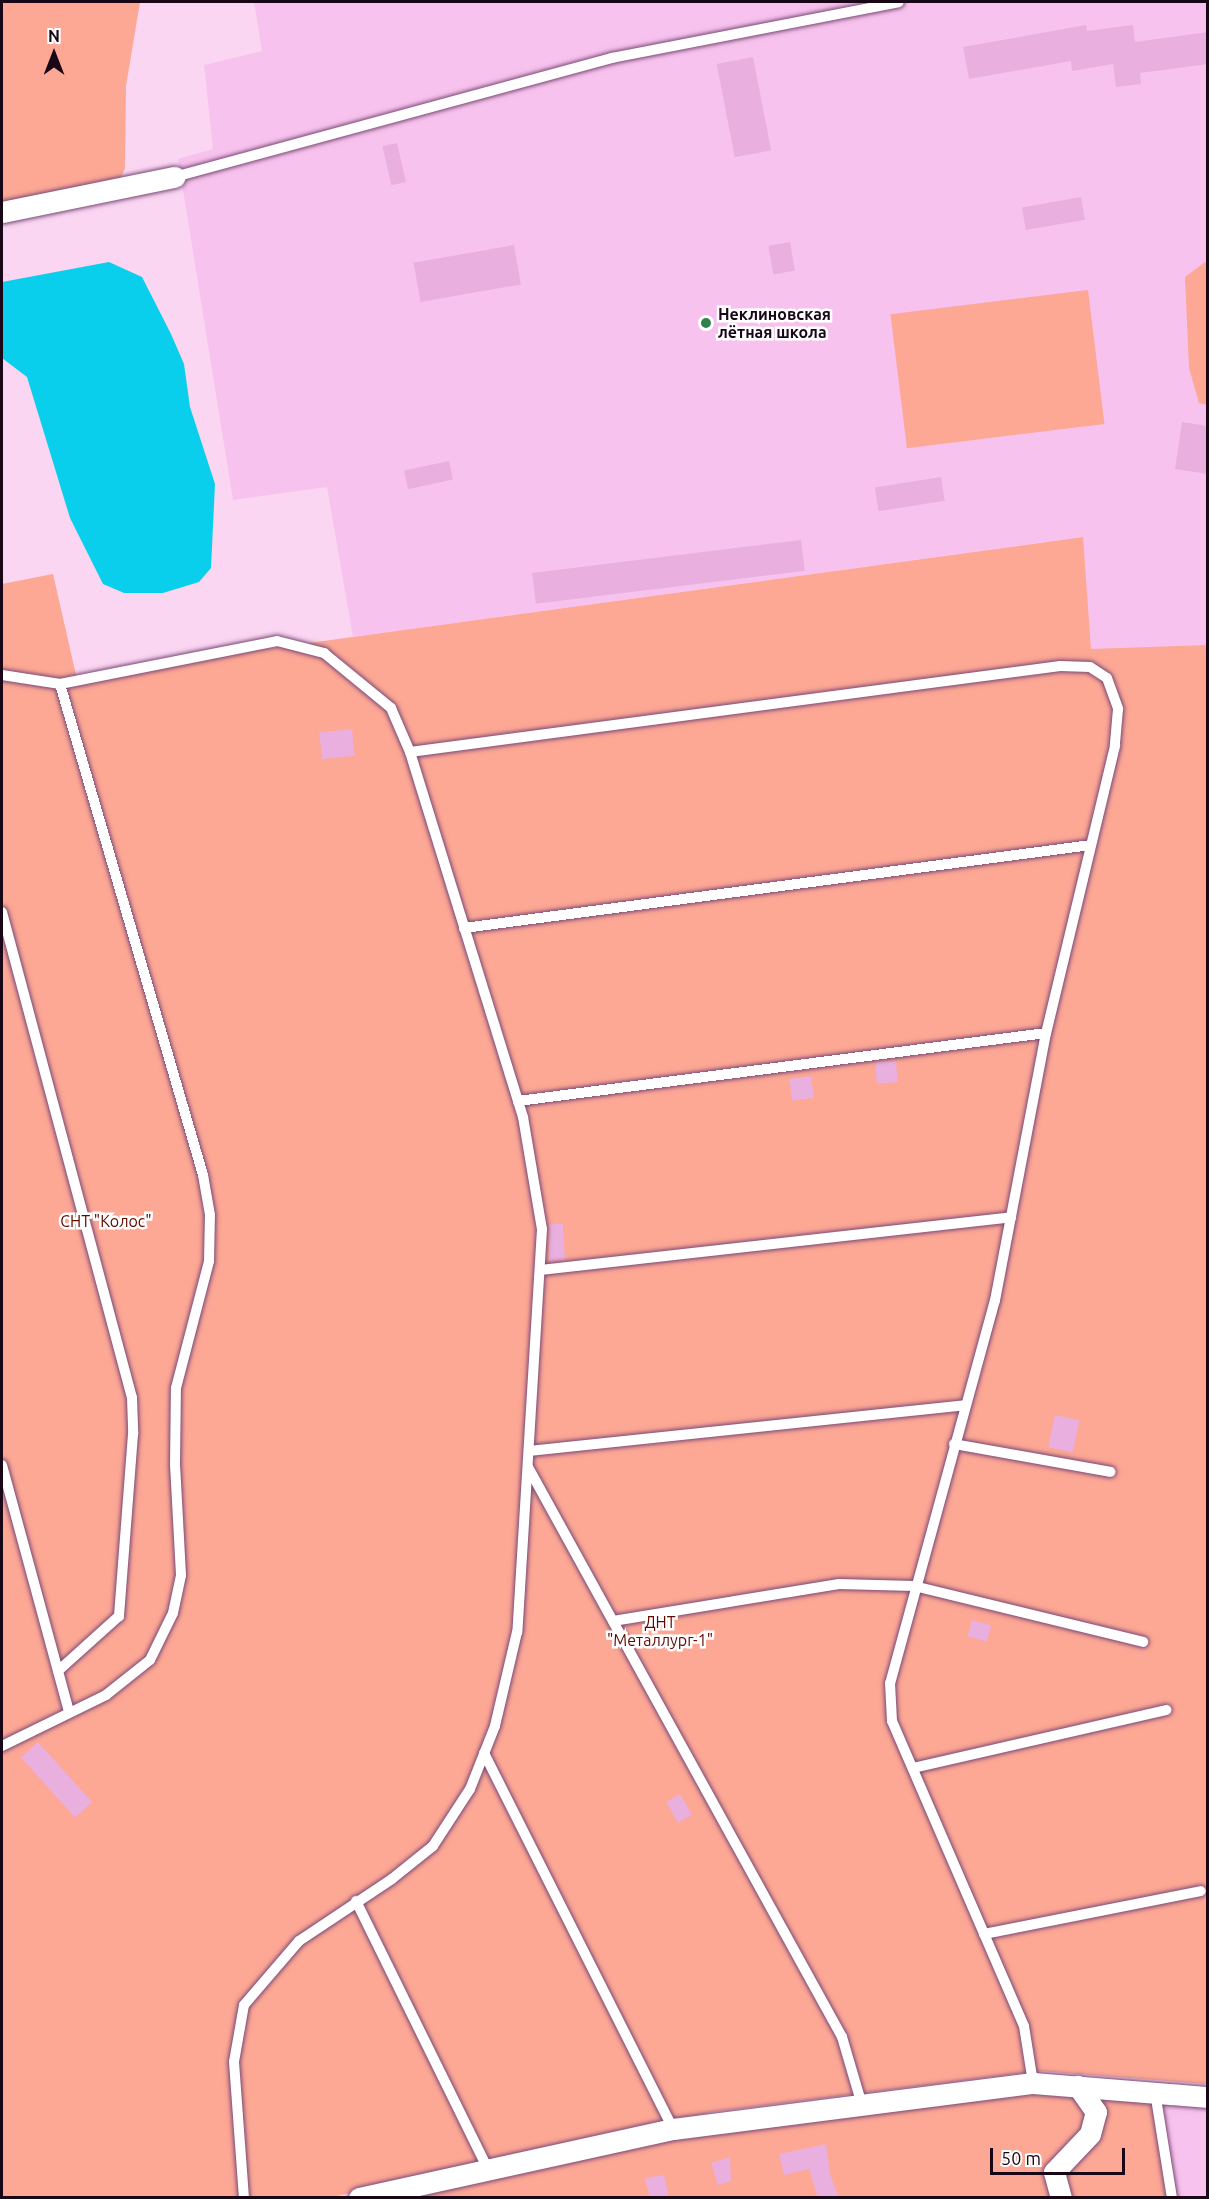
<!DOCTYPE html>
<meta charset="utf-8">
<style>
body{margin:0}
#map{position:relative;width:1209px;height:2199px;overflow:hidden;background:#fad6f3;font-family:Ubuntu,sans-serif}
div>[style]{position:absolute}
.built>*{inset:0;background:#f7c3ee}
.green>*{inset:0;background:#fda795;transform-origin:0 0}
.water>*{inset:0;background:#0acfec}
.building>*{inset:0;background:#e9afdf;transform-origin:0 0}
.roads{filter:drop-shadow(0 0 2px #7c4975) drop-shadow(0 0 2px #7c4975)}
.service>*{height:10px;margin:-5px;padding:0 5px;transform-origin:5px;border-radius:5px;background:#fff}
.minor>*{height:21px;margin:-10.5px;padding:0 10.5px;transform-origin:10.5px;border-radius:10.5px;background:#fff}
.dots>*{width:16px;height:16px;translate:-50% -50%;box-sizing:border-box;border:3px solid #fff;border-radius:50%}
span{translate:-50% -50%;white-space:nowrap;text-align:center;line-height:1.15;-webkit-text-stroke:5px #fff;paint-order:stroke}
.poi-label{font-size:16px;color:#190617;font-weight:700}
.left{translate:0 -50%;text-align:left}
.park-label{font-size:16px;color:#600a00}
.frame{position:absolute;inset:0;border:3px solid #190617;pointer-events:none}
.north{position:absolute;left:24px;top:24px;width:60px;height:60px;-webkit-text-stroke:4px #fff;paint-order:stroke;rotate:0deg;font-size:16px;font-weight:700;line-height:24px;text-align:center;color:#190617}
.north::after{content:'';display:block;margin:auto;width:21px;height:27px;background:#190617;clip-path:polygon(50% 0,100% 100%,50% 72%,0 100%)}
.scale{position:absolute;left:990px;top:2148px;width:135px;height:27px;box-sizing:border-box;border:3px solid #190617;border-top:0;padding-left:8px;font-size:18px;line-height:21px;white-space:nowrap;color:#190617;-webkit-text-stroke:4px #fff;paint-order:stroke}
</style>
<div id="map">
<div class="built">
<i style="clip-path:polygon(254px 2px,1207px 2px,1207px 645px,1091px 650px,1082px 537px,353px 637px,327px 487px,233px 500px,178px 159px,213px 149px,204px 65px,262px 51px)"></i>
<i style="clip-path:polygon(1207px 2102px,1207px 2197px,1173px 2197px,1160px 2105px)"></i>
</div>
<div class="green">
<i style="clip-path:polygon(2px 2px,140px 2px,126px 86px,125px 168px,115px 192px,2px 214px)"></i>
<i style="clip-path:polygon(1205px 262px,1208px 266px,1207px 405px,1199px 403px,1189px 368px,1185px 277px)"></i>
<i style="left:1088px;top:290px;width:135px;height:199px;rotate:83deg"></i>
<i style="clip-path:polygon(1083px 537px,1091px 649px,1207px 645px,1207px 2084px,1040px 2071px,712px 2112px,333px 2197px,2px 2198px,2px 584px,53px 574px,76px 675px)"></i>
<i style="clip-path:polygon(1027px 2087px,1159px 2105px,1170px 2198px,378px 2198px,720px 2131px)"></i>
</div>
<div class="water">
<i style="clip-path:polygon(109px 262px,142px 277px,171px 334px,184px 364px,190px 407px,215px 484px,211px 568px,199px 582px,163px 593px,124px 593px,103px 584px,70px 518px,27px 377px,2px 358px,2px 282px)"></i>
</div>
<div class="building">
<i style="clip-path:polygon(1086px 25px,1087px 31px,1133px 25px,1135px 42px,1208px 32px,1208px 64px,1140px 73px,1141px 84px,1116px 87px,1113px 64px,1072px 71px,1071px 61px,969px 79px,963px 47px)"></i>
<i style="left:753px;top:57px;width:95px;height:37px;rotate:79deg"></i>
<i style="left:397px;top:143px;width:40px;height:15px;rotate:77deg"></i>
<i style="left:1081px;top:197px;width:23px;height:60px;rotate:80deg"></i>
<i style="left:790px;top:242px;width:29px;height:22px;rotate:80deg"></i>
<i style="left:514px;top:245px;width:40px;height:102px;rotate:80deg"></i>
<i style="clip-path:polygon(1182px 422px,1208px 426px,1208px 474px,1175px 469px)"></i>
<i style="left:449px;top:461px;width:19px;height:46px;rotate:78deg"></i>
<i style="left:941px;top:477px;width:24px;height:67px;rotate:81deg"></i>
<i style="left:801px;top:540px;width:31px;height:271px;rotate:83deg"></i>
<i style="left:352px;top:729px;width:27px;height:33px;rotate:84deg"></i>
<i style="left:896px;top:1061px;width:21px;height:21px;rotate:85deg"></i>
<i style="left:811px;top:1076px;width:22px;height:22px;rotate:82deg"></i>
<i style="clip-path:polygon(549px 1224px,563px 1224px,565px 1260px,549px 1261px)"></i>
<i style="left:1055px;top:1415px;width:25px;height:33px;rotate:12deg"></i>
<i style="left:972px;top:1620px;width:20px;height:17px;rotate:15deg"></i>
<i style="left:38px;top:1742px;width:81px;height:23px;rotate:48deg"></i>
<i style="left:680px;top:1794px;width:24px;height:16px;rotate:60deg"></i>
<i style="clip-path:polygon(826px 2144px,830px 2174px,839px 2198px,818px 2198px,809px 2169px,784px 2175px,779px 2154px)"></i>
<i style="clip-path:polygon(730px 2157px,731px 2181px,718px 2185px,711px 2163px)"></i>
<i style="clip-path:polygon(664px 2175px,669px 2198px,650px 2198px,645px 2178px)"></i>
</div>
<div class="roads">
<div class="service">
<i style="left:174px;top:177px;width:454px;rotate:-15.2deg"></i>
<i style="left:612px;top:58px;width:292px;rotate:-11deg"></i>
<i style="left:2px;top:675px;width:59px;rotate:8.8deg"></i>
<i style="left:60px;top:684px;width:221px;rotate:-11.2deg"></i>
<i style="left:277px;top:641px;width:49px;rotate:14.3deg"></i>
<i style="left:324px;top:653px;width:87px;rotate:39.4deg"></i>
<i style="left:391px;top:708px;width:48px;rotate:66.6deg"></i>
<i style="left:410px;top:752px;width:382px;rotate:72.8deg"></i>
<i style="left:523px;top:1117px;width:114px;rotate:80.4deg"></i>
<i style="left:542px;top:1229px;width:404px;rotate:93.5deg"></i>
<i style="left:517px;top:1632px;width:97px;rotate:103.2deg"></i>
<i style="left:495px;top:1726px;width:68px;rotate:111.6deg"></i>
<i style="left:470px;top:1789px;width:68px;rotate:123deg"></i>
<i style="left:433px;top:1846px;width:53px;rotate:141.2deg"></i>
<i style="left:392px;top:1879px;width:112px;rotate:146.3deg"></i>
<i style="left:299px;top:1941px;width:84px;rotate:130.7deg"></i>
<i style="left:244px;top:2005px;width:58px;rotate:100deg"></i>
<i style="left:234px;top:2062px;width:136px;rotate:85.8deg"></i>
<i style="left:410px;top:752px;width:656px;rotate:-7.54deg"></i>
<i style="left:1060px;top:666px;width:30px;rotate:2deg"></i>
<i style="left:1090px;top:667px;width:20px;rotate:33deg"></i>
<i style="left:1107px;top:678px;width:33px;rotate:70deg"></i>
<i style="left:1118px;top:709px;width:37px;rotate:95deg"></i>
<i style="left:1115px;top:746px;width:295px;rotate:103.5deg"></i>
<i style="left:1046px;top:1033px;width:272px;rotate:100.8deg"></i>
<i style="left:995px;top:1300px;width:397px;rotate:105.3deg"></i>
<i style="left:890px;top:1683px;width:38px;rotate:87deg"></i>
<i style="left:892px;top:1721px;width:332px;rotate:66.6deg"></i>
<i style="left:1024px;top:2026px;width:58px;rotate:81deg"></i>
<i style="left:2px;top:912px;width:503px;rotate:75.02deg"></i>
<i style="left:132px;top:1398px;width:36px;rotate:88deg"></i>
<i style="left:133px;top:1434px;width:183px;rotate:94.4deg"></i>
<i style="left:119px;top:1616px;width:82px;rotate:138deg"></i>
<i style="left:464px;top:928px;width:632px;rotate:-7.54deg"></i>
<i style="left:518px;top:1101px;width:532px;rotate:-7.34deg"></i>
<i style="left:541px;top:1270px;width:473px;rotate:-6.4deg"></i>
<i style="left:954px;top:1444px;width:159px;rotate:10.1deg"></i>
<i style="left:529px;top:1451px;width:438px;rotate:-6deg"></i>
<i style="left:2px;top:1465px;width:255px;rotate:74.8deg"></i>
<i style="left:528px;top:1467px;width:651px;rotate:61.15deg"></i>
<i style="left:842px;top:2037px;width:71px;rotate:73.6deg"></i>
<i style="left:613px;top:1621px;width:229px;rotate:-9.3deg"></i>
<i style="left:839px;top:1584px;width:75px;rotate:1.5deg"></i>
<i style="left:914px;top:1586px;width:236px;rotate:13.7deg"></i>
<i style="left:2px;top:1746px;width:116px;rotate:-26.1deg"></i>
<i style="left:106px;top:1695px;width:56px;rotate:-38.5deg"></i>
<i style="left:150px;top:1660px;width:52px;rotate:-63.9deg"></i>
<i style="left:173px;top:1613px;width:39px;rotate:-78deg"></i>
<i style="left:181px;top:1575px;width:110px;rotate:-93.1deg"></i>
<i style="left:175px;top:1465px;width:77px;rotate:-89.3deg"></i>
<i style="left:176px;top:1388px;width:131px;rotate:-75.4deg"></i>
<i style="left:209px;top:1261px;width:46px;rotate:-88.8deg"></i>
<i style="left:210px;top:1215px;width:41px;rotate:-99.9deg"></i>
<i style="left:203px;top:1175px;width:511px;rotate:-106.24deg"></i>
<i style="left:484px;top:1753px;width:421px;rotate:63.3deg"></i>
<i style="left:913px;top:1768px;width:260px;rotate:-12.9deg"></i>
<i style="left:356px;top:1901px;width:299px;rotate:63.8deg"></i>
<i style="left:984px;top:1934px;width:221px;rotate:-11.2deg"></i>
<i style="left:1155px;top:2092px;width:107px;rotate:80.9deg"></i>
</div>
<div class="minor">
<i style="left:2px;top:212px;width:176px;rotate:-11.5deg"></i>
<i style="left:359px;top:2198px;width:321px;rotate:-12.4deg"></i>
<i style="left:673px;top:2129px;width:363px;rotate:-7.3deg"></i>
<i style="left:1033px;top:2083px;width:176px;rotate:4.6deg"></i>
<i style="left:1061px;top:2198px;width:27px;rotate:-105deg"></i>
<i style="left:1054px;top:2172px;width:52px;rotate:-46.5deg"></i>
<i style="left:1090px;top:2134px;width:23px;rotate:-75deg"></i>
<i style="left:1096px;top:2112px;width:32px;rotate:-125deg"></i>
</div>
</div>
<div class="dots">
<i style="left:706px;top:323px;background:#337f4d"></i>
</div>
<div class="poi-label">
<span class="left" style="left:718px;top:323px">Неклиновская<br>лётная школа</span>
</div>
<div class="park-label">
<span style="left:106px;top:1221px">СНТ "Колос"</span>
<span style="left:660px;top:1631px">ДНТ<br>"Металлург-1"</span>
</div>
<div class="frame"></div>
<div class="north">N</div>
<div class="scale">50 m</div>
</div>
